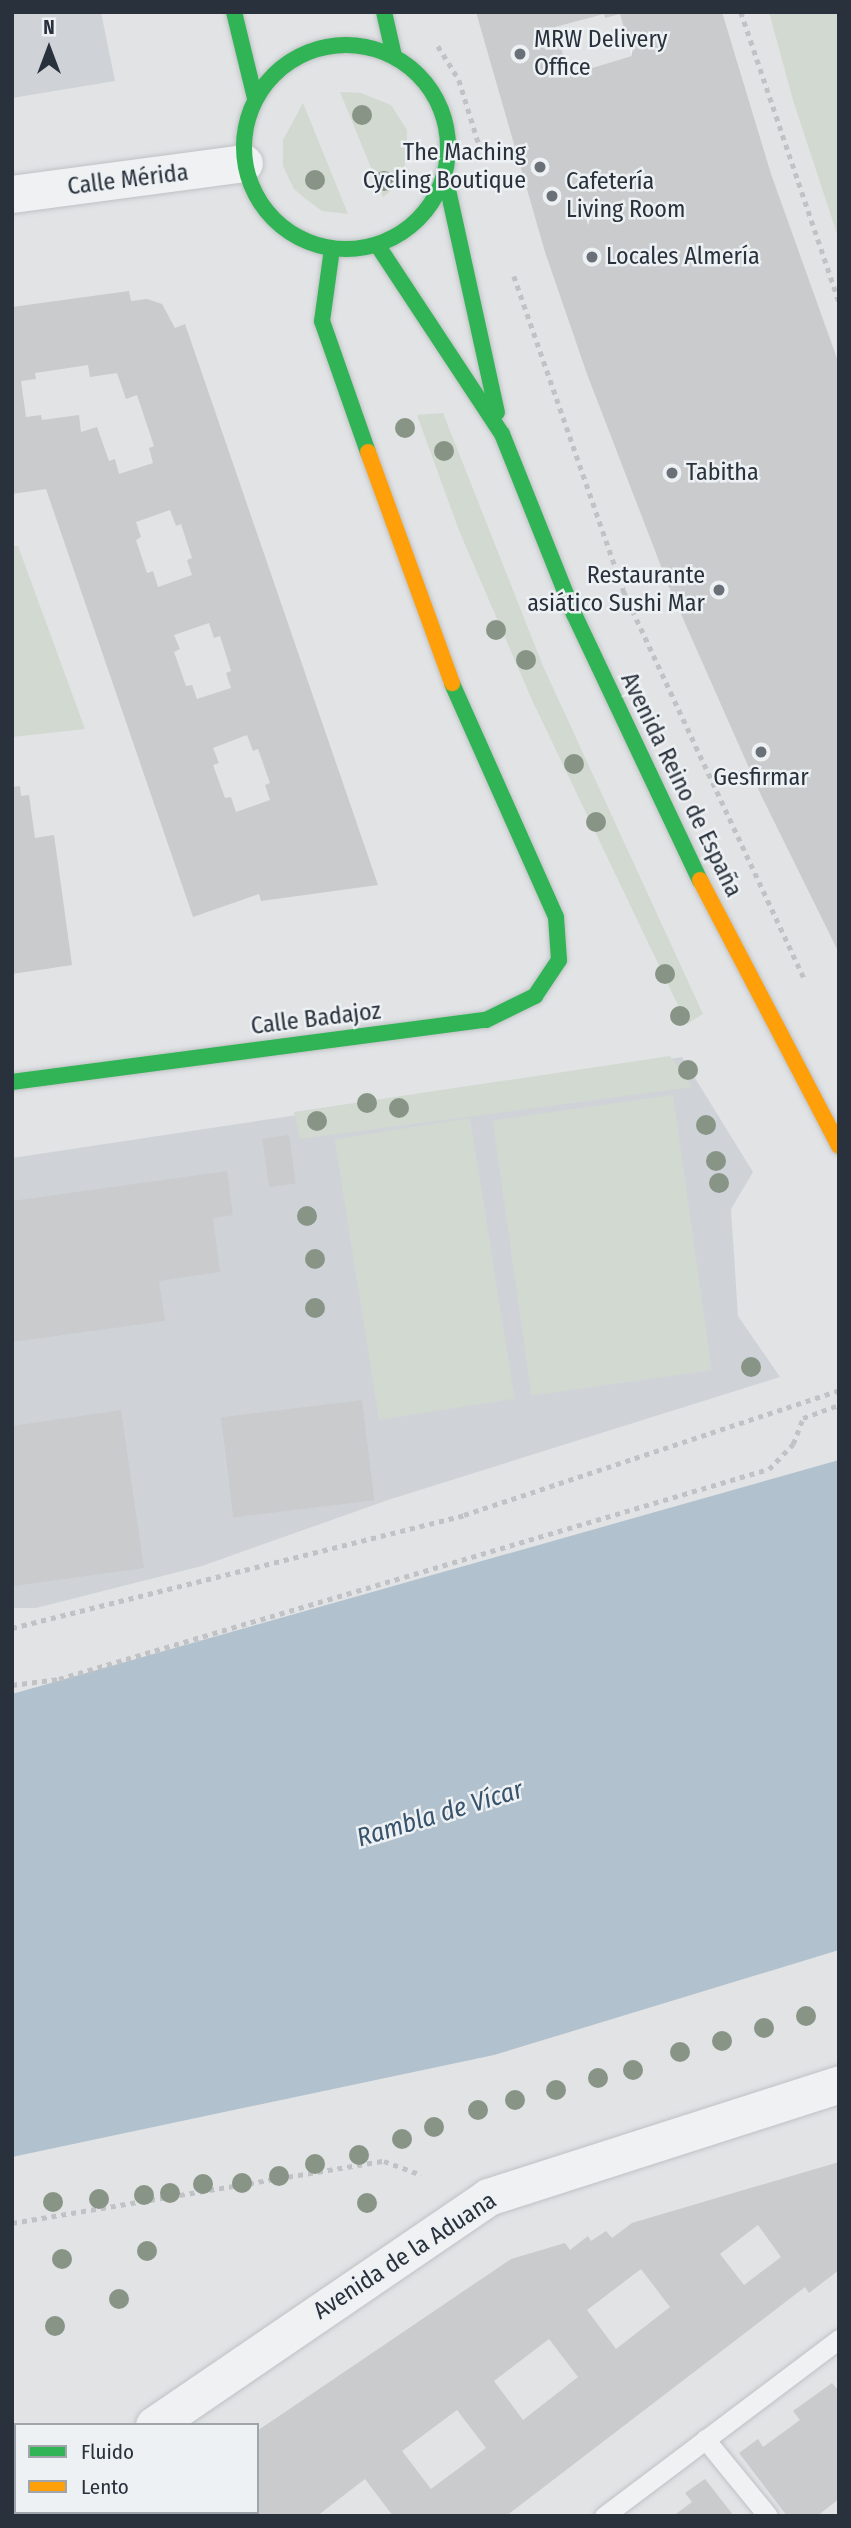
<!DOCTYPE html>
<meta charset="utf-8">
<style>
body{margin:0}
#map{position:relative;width:851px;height:2528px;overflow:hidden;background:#e1e3e5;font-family:"Fira Sans Condensed",sans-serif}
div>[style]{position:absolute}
.built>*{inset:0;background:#cfd3d8}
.green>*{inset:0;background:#d2d9d1;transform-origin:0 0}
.water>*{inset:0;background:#b1c1cd}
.building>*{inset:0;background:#c9cbcd;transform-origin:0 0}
.path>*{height:4.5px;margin-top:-2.25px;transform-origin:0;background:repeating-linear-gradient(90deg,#c1c2c5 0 5px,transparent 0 10px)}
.roads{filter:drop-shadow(0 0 2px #bfc1c3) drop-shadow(0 0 2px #bfc1c3)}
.lane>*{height:19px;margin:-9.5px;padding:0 9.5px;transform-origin:9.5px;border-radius:9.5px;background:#eff1f2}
.street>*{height:37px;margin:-18.5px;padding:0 18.5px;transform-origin:18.5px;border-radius:18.5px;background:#eff1f2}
.fast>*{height:16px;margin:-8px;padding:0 8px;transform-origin:8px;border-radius:8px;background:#30b455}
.fast>.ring{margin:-8px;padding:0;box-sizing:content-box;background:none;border:16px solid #30b455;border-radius:50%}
.slow>*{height:16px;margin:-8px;padding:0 8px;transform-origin:8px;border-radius:8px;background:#ff9f0a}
.trees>*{width:20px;height:20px;margin:-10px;border-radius:50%;background:#889586}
.dots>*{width:19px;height:19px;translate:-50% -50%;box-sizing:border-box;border:4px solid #eef1f4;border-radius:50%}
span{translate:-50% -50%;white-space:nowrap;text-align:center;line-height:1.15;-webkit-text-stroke:5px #eef1f4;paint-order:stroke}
.poi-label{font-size:24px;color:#29323c}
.left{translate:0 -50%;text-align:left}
.right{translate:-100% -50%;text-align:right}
.street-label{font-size:24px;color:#29323c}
.water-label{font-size:26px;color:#38536c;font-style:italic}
.frame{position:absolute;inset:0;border:14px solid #29323c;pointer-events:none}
.legend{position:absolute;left:14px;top:2423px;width:245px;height:91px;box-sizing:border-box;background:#eef1f4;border:2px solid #9fa5aa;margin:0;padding:9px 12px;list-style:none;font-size:21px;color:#29323c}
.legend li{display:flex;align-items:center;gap:14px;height:35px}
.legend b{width:35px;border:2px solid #9fa5aa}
.north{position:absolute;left:14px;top:14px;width:70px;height:70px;-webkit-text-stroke:5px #eef1f4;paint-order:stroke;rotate:0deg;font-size:19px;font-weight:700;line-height:28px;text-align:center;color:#29323c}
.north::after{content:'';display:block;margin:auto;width:24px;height:32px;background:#29323c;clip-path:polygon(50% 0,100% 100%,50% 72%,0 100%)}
</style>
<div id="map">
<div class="built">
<i style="clip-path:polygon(12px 12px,101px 12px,115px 81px,12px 98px)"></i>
<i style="clip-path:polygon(682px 1057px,753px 1172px,731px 1209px,738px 1316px,780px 1377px,388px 1500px,202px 1566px,36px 1608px,12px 1608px,12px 1158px)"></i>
</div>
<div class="green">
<i style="clip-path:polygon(769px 12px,839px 12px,839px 240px,793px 100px)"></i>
<i style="clip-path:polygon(340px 92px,361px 93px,391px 105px,407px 130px,406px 161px,397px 186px,383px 197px)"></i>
<i style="clip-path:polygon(303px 103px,348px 214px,322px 211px,307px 200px,294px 189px,283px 166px,283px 140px)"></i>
<i style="clip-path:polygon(443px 413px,543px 666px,703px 1014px,687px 1024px,532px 700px,460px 533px,417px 415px)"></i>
<i style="clip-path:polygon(12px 546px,18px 546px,85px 729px,12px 737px)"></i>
<i style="clip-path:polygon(670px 1056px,692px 1087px,300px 1139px,294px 1112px)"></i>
<i style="left:673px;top:1095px;width:278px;height:182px;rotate:82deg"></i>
<i style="left:470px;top:1118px;width:284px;height:137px;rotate:81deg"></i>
</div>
<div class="water">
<i style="clip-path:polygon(839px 1460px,839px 1950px,494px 2055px,12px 2157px,12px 1694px)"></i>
</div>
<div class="building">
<i style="clip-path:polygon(evenodd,476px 12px,722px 12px,771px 174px,839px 364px,839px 953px,761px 795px,669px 587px,587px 374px,545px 252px,476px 12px,604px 14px,605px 18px,620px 14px,632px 56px,569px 75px,555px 27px,604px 14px)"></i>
<i style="clip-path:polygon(evenodd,129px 291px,131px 301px,147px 299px,162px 304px,175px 328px,185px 324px,378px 885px,261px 901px,259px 894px,193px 917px,46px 489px,12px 494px,12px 307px,129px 291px,88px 365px,90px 377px,117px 373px,126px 399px,137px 395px,154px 446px,149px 448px,153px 463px,119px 474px,115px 459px,109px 461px,97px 427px,81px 432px,79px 415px,42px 420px,41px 415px,26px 417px,21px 381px,36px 379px,35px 373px,88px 365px,129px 291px,170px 510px,176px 526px,181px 524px,192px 558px,187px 560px,192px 575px,158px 587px,153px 571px,147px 573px,136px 540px,141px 537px,136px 522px,170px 510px,129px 291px,209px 623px,214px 638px,220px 636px,231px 671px,226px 673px,231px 688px,197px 699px,192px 685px,186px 686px,174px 652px,180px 649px,174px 635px,209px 623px,129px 291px,247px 735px,253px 751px,258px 749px,270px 783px,265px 785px,270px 800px,236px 812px,231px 797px,225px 798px,213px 765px,219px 763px,213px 748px,247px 735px)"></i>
<i style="clip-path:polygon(20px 786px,21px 796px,29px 795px,35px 838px,54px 835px,72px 965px,12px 974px,12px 787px)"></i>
<i style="left:289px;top:1135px;width:49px;height:27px;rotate:82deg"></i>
<i style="clip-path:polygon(227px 1171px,233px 1215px,213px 1218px,220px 1272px,159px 1281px,165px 1321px,12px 1342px,12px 1201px)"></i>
<i style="left:362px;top:1400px;width:101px;height:142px;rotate:83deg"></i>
<i style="clip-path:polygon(121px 1410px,144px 1568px,14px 1586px,12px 1426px)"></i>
<i style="clip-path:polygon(evenodd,839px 2162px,839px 2270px,809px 2293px,805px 2287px,506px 2516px,393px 2516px,365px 2479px,317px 2516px,133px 2516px,257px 2512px,257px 2431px,511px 2259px,565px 2243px,570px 2250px,588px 2236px,591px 2241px,606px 2231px,612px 2238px,632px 2223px,839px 2162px,758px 2225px,781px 2257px,744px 2285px,720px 2254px,758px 2225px,839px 2162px,641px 2269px,670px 2307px,616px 2349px,587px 2310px,641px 2269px,839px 2162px,549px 2339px,578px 2377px,523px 2420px,494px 2381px,549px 2339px,839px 2162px,457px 2410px,486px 2448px,431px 2489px,402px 2451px,457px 2410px)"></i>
<i style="clip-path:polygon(832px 2383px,839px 2391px,839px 2499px,817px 2516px,787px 2516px,739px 2453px,758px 2439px,763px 2447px,800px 2420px,793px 2411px)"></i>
<i style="clip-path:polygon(705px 2479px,734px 2516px,673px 2516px,692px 2502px,685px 2493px)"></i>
</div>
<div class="path">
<i style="left:741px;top:12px;width:305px;rotate:71.3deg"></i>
<i style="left:438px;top:46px;width:40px;rotate:58deg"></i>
<i style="left:459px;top:80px;width:74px;rotate:72.8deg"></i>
<i style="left:514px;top:276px;width:335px;rotate:70.8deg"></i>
<i style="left:624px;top:592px;width:430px;rotate:65deg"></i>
<i style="left:12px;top:1628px;width:466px;rotate:-14deg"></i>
<i style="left:464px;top:1515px;width:395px;rotate:-18.4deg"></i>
<i style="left:12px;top:1685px;width:47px;rotate:-7.3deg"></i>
<i style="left:59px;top:1679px;width:740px;rotate:-16.48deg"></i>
<i style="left:769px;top:1469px;width:35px;rotate:-46deg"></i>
<i style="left:793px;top:1444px;width:28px;rotate:-69deg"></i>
<i style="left:803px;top:1418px;width:38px;rotate:-20deg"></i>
<i style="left:12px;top:2223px;width:377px;rotate:-9.5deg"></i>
<i style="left:384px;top:2161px;width:40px;rotate:20.2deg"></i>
</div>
<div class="roads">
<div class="lane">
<i style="left:705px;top:2439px;width:99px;rotate:50.7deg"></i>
<i style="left:604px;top:2516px;width:294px;rotate:-37deg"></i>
</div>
<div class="street">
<i style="left:12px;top:194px;width:234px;rotate:-7.6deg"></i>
<i style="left:154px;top:2425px;width:404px;rotate:-34.3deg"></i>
<i style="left:488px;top:2197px;width:369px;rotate:-17.8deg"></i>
<i style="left:21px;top:2516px;width:6px;rotate:-39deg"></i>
</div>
<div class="fast">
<i style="left:234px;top:12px;width:89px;rotate:76.3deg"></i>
<i style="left:384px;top:12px;width:45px;rotate:77.2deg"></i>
<i class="ring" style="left:244px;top:45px;width:188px;height:188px"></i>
<i style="left:445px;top:176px;width:242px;rotate:77.6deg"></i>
<i style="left:378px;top:246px;width:225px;rotate:56.6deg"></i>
<i style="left:502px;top:434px;width:194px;rotate:68.2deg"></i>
<i style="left:574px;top:614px;width:294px;rotate:64.7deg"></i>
<i style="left:332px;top:249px;width:73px;rotate:97.9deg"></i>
<i style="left:322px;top:321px;width:139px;rotate:70.7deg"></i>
<i style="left:12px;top:1082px;width:478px;rotate:-7.5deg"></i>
<i style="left:486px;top:1020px;width:55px;rotate:-26.1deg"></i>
<i style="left:535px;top:996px;width:43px;rotate:-56.3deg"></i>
<i style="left:559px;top:960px;width:43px;rotate:-94deg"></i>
<i style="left:556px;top:917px;width:256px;rotate:-114deg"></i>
</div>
<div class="slow">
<i style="left:368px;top:452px;width:246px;rotate:70deg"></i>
<i style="left:700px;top:880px;width:300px;rotate:62.4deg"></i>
</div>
</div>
<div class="trees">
<i style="left:362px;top:115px"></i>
<i style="left:315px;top:180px"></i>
<i style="left:384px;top:181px"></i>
<i style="left:405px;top:428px"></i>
<i style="left:444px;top:451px"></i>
<i style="left:496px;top:630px"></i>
<i style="left:526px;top:660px"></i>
<i style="left:574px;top:764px"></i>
<i style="left:596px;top:822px"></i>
<i style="left:665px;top:974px"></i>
<i style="left:680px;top:1016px"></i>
<i style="left:688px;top:1070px"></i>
<i style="left:367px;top:1103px"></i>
<i style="left:399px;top:1108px"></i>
<i style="left:317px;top:1121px"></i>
<i style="left:706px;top:1125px"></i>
<i style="left:716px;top:1161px"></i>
<i style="left:719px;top:1183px"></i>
<i style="left:307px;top:1216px"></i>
<i style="left:315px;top:1259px"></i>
<i style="left:315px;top:1308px"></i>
<i style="left:751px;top:1367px"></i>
<i style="left:806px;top:2016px"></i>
<i style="left:764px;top:2028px"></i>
<i style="left:722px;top:2041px"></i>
<i style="left:680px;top:2052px"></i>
<i style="left:633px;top:2070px"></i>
<i style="left:598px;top:2078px"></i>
<i style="left:556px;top:2090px"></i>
<i style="left:515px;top:2100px"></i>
<i style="left:478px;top:2110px"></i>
<i style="left:434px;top:2127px"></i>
<i style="left:402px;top:2139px"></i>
<i style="left:359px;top:2155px"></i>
<i style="left:315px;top:2164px"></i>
<i style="left:279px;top:2176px"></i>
<i style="left:242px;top:2183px"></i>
<i style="left:203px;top:2184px"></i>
<i style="left:170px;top:2193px"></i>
<i style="left:144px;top:2195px"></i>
<i style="left:99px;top:2199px"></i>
<i style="left:53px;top:2202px"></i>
<i style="left:367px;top:2203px"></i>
<i style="left:147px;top:2251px"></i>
<i style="left:62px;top:2259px"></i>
<i style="left:119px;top:2299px"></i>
<i style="left:55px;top:2326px"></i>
</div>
<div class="dots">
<i style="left:520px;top:54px;background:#697077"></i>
<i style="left:540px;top:167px;background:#697077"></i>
<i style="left:552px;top:196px;background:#697077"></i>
<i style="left:592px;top:257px;background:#697077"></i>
<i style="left:672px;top:473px;background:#697077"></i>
<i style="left:719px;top:590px;background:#697077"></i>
<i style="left:761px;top:752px;background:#697077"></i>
</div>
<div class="poi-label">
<span class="left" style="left:534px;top:54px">MRW Delivery<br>Office</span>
<span class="right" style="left:526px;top:167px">The Maching<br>Cycling Boutique</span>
<span class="left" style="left:566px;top:196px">Cafetería<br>Living Room</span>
<span class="left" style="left:606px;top:257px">Locales Almería</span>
<span class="left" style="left:686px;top:473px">Tabitha</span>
<span class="right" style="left:705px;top:590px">Restaurante<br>asiático Sushi Mar</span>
<span style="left:761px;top:778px">Gesfirmar</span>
</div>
<div class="street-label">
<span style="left:128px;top:180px;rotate:-7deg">Calle Mérida</span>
<span style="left:681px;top:785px;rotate:64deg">Avenida Reino de España</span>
<span style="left:316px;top:1019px;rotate:-7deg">Calle Badajoz</span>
<span style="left:405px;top:2256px;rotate:-33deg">Avenida de la Aduana</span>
</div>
<div class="water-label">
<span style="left:440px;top:1814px;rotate:-17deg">Rambla de Vícar</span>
</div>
<div class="frame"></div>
<ul class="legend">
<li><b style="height:9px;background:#30b455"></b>Fluido</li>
<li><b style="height:9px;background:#ff9f0a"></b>Lento</li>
</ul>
<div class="north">N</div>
</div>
